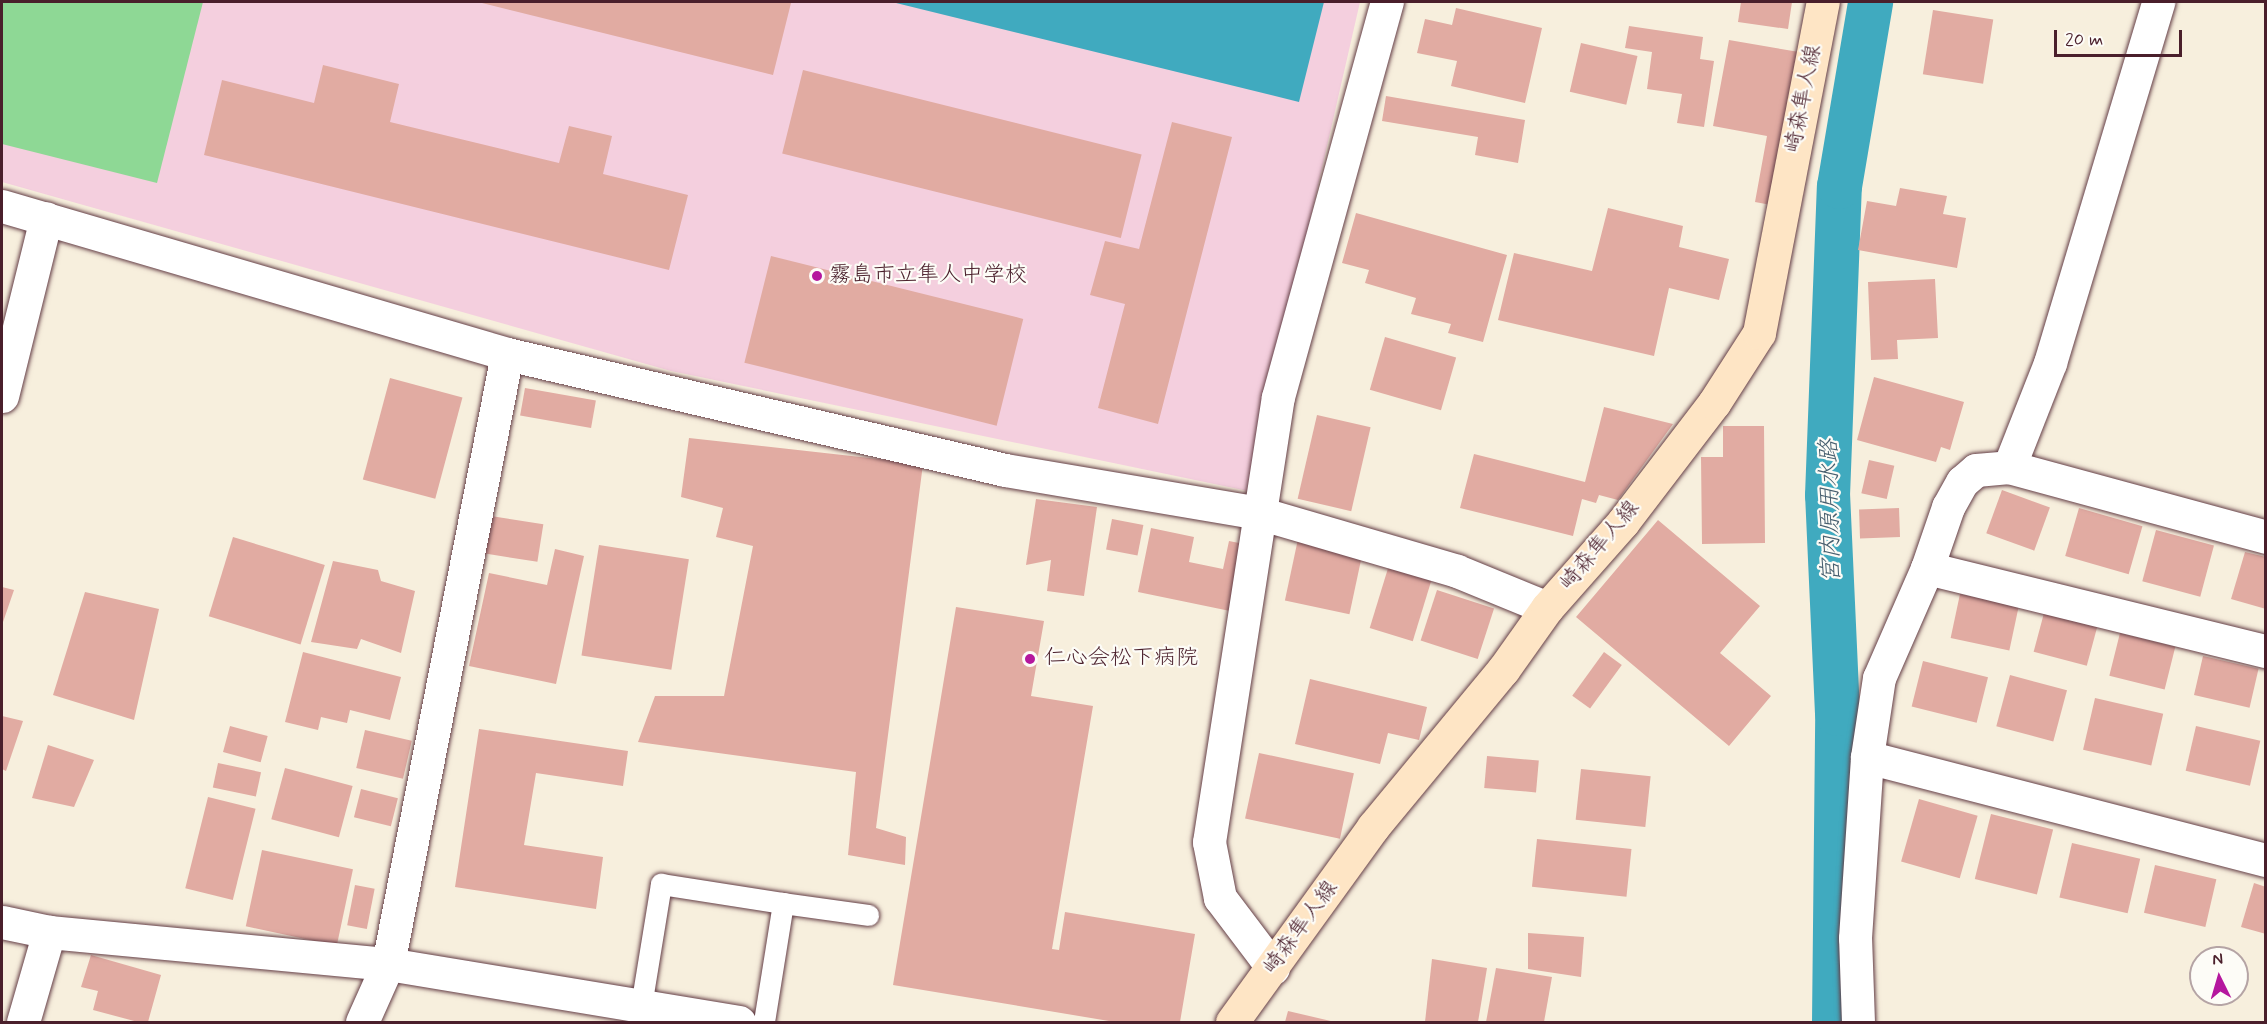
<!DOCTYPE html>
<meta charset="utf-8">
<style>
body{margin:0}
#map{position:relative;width:2267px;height:1024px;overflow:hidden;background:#f7efdd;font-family:Mynerve,"Klee One",sans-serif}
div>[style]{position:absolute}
.built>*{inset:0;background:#f4cfde}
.green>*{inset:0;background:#8ed895}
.water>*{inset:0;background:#40aabf}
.canal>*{height:45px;margin:-22.5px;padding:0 22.5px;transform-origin:22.5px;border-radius:22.5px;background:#40aabf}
.building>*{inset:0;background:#e1aba2;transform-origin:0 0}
.roads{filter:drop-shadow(0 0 2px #643e46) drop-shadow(0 0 2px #643e46)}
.service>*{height:21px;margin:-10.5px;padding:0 10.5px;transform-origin:10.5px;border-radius:10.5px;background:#fff}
.minor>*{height:33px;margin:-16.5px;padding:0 16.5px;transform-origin:16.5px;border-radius:16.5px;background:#fff}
.secondary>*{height:33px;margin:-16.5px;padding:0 16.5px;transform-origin:16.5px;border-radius:16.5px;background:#fee5c5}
.dots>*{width:16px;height:16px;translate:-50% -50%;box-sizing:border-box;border:3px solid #fdfcf7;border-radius:50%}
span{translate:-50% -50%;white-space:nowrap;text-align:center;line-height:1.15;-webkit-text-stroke:4.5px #fdfcf7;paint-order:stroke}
.street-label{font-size:22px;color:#4a1f2b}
.poi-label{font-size:22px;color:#4a1f2b}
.left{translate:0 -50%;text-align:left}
.water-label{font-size:24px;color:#465e6e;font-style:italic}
.frame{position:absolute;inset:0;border:3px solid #4a1f2b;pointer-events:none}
.north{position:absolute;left:2189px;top:946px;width:60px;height:60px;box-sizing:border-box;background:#fdfcf7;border:2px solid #b5a4a5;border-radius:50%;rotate:355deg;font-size:16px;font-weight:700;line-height:24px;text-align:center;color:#4a1f2b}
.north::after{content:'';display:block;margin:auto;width:21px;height:27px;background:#b5179e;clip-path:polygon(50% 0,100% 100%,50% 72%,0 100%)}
.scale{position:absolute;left:2054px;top:30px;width:128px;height:27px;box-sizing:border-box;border:3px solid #4a1f2b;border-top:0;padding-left:8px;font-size:18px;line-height:21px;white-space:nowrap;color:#4a1f2b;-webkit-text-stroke:4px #fdfcf7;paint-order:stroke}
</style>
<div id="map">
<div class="built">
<i style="clip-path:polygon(2px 2px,1360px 2px,1248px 491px,671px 371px,2px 182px)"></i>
</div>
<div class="green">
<i style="clip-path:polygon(2px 2px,203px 2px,157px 183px,2px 144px)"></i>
</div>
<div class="water">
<i style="clip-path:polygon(892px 2px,1324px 2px,1299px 102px)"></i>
</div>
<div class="canal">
<i style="left:1834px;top:1022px;width:309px;rotate:-89.4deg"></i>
<i style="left:1837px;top:713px;width:218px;rotate:-92.6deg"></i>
<i style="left:1827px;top:495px;width:309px;rotate:-87.8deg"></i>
<i style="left:1839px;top:186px;width:187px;rotate:-80.4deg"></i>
</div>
<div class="building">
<i style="clip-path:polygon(478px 2px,786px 2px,791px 3px,773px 75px)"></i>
<i style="clip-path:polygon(1741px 2px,1792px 2px,1788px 29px,1738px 22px)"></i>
<i style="clip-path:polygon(1456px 8px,1542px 28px,1525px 103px,1451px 86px,1457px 61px,1417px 53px,1425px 19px,1452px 25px)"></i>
<i style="left:1933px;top:10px;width:61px;height:65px;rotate:9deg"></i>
<i style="clip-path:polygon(1629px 26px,1703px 37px,1700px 59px,1714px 61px,1704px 127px,1677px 123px,1682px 94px,1647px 89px,1652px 52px,1625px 48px)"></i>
<i style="clip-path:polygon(1729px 40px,1799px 52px,1771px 205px,1755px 202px,1767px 136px,1713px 126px)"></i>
<i style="left:1581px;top:43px;width:58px;height:50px;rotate:13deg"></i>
<i style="clip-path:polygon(323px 65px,399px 84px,390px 122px,559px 163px,569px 126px,612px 136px,603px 174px,688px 195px,669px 270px,204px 155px,222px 80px,314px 103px)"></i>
<i style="left:803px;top:70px;width:349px;height:86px;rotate:14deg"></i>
<i style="clip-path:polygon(1386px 96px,1525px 120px,1518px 163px,1475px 155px,1478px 137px,1382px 121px)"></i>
<i style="clip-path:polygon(1172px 122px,1232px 137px,1158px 424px,1098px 408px,1125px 304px,1090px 295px,1105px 241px,1139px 249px)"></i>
<i style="clip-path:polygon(1900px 188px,1947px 196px,1943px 214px,1966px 218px,1957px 268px,1858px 250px,1867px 201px,1896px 206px)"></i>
<i style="clip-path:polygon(1608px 208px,1683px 226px,1679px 247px,1729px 259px,1719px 300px,1669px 288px,1654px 356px,1498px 320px,1514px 253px,1592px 271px)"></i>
<i style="clip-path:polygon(1356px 213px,1507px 255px,1483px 342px,1448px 333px,1451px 324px,1411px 314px,1416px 298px,1365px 283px,1369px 270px,1342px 263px)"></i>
<i style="left:771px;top:256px;width:260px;height:110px;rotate:14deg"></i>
<i style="clip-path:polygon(1935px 279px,1938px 338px,1897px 340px,1898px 359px,1871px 360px,1868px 282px)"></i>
<i style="left:1385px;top:337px;width:74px;height:55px;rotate:16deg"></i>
<i style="clip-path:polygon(1874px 377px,1964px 402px,1950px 450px,1941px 447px,1936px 462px,1857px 440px)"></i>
<i style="left:390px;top:378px;width:75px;height:105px;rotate:15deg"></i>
<i style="left:525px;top:388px;width:72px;height:28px;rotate:10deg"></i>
<i style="clip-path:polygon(1604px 407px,1673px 424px,1618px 500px,1599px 495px,1596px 503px,1582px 499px,1573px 536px,1460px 508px,1474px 454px,1585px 482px)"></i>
<i style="left:1317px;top:415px;width:55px;height:86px;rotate:13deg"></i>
<i style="clip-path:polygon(1723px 426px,1764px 426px,1765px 543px,1702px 544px,1701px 457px,1723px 457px)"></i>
<i style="clip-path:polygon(689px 438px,923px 464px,876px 828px,906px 837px,905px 865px,848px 855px,856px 772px,638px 742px,655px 696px,724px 696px,753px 546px,716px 537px,723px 508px,681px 497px)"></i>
<i style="left:1869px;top:460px;width:26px;height:34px;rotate:13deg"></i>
<i style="left:2002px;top:490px;width:51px;height:46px;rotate:20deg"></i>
<i style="clip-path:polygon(1036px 499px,1097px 507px,1084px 596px,1047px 591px,1051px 560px,1026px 565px)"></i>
<i style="left:1899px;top:508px;width:29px;height:40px;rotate:88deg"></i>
<i style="left:2079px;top:508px;width:66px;height:50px;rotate:16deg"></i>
<i style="left:491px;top:516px;width:53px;height:38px;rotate:9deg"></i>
<i style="left:1112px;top:519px;width:32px;height:31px;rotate:11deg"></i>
<i style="clip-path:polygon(1658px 520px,1760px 606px,1720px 653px,1771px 696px,1729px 746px,1576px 617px)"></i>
<i style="clip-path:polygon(1151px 528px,1194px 537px,1189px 562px,1223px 569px,1229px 541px,1244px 544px,1230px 611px,1138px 592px)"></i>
<i style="left:2156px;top:530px;width:60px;height:53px;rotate:15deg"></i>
<i style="left:233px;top:537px;width:96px;height:83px;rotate:17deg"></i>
<i style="left:1298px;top:539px;width:66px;height:63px;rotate:12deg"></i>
<i style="left:599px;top:545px;width:91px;height:112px;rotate:9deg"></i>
<i style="clip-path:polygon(555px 549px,584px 556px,556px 684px,469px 666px,489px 573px,547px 585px)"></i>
<i style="clip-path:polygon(2245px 552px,2266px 557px,2266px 609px,2231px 599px)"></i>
<i style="clip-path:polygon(333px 561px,378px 570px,381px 581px,415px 591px,401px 653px,361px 639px,357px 649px,311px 642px)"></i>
<i style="left:1389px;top:565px;width:45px;height:66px;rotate:17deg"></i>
<i style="clip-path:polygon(2px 587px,14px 590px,2px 625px)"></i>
<i style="left:1437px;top:590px;width:60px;height:53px;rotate:18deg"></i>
<i style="clip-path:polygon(85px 592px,159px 609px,134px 720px,53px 695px)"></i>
<i style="left:1960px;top:594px;width:60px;height:45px;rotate:12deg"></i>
<i style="clip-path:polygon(956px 607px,1044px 621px,1031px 696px,1093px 706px,1052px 949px,1059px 950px,1065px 912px,1195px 934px,1180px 1022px,1115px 1022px,893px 985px)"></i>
<i style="left:2044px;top:613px;width:55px;height:40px;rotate:15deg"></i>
<i style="left:2120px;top:633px;width:57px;height:44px;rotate:14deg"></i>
<i style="clip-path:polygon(303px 652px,401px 677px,390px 720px,350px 710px,347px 723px,321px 717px,318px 730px,285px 722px)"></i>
<i style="left:1604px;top:652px;width:22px;height:54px;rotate:36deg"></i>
<i style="left:2203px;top:656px;width:57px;height:40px;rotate:13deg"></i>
<i style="left:1923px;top:661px;width:67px;height:47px;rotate:14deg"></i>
<i style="left:2010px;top:675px;width:59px;height:53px;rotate:15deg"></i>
<i style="clip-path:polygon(1310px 679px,1427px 707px,1419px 740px,1388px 733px,1380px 764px,1295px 744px)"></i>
<i style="left:2095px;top:698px;width:70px;height:53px;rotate:13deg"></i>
<i style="clip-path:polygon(2px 716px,23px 721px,6px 771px,2px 769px)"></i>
<i style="left:230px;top:726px;width:39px;height:27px;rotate:15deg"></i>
<i style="left:2196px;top:726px;width:66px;height:46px;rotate:13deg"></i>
<i style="clip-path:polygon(479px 729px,628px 751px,623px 786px,536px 773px,524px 845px,603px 857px,596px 909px,455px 887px)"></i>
<i style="left:365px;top:730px;width:48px;height:39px;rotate:13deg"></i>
<i style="clip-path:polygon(48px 745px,94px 760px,74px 807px,32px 798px)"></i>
<i style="left:1259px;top:753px;width:97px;height:67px;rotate:12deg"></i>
<i style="left:1487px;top:756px;width:52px;height:32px;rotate:5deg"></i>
<i style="left:218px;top:763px;width:44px;height:25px;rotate:12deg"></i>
<i style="left:285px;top:768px;width:70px;height:53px;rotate:15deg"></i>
<i style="left:1581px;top:769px;width:70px;height:51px;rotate:6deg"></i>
<i style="left:361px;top:789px;width:38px;height:29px;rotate:14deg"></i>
<i style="left:208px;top:797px;width:49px;height:94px;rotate:14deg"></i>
<i style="left:1919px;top:799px;width:61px;height:65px;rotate:16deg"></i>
<i style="left:1991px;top:814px;width:64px;height:67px;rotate:14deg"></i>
<i style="left:1537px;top:839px;width:95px;height:48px;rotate:6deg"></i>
<i style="left:2072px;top:843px;width:70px;height:56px;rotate:13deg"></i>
<i style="left:262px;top:850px;width:93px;height:78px;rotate:12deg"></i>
<i style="left:2155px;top:865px;width:63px;height:49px;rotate:13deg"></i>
<i style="clip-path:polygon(2254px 883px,2266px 887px,2266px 934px,2241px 927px)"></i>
<i style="left:355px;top:885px;width:20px;height:41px;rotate:11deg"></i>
<i style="clip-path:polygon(1528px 933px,1584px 937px,1581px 977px,1528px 969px)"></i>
<i style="clip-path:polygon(91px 955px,161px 975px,148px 1022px,138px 1022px,93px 1010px,98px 991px,81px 987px)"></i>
<i style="clip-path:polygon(1432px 959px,1487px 968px,1478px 1022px,1425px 1022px)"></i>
<i style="clip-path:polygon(1496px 968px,1552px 977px,1544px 1022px,1486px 1022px)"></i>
<i style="clip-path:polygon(1288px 1011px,1335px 1022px,1285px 1022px)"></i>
</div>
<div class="roads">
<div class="service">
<i style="left:783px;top:903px;width:86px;rotate:8deg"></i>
<i style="left:641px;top:1006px;width:124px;rotate:-80.7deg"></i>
<i style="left:661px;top:884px;width:123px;rotate:8.9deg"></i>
<i style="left:783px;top:903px;width:121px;rotate:99.1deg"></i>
</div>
<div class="minor">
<i style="left:2px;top:206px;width:526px;rotate:16.33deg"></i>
<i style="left:507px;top:354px;width:511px;rotate:13.11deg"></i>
<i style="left:1005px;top:470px;width:258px;rotate:9.6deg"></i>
<i style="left:1259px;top:513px;width:206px;rotate:16.3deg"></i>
<i style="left:1457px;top:571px;width:97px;rotate:22.3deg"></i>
<i style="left:2px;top:396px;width:183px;rotate:-76.1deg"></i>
<i style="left:2009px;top:467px;width:266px;rotate:15.2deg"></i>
<i style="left:1927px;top:568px;width:349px;rotate:13.8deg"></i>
<i style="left:1867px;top:757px;width:412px;rotate:14.5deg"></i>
<i style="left:2px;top:922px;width:48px;rotate:12deg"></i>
<i style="left:49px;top:932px;width:341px;rotate:5.4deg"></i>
<i style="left:388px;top:964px;width:356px;rotate:9.4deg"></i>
<i style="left:1273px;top:968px;width:88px;rotate:-127.1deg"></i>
<i style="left:1220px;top:898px;width:57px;rotate:-101.1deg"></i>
<i style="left:1209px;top:842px;width:450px;rotate:-81.2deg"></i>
<i style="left:1278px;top:397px;width:410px;rotate:-74.6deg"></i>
<i style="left:23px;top:1022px;width:94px;rotate:-73.9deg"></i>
<i style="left:362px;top:1022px;width:64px;rotate:-65.9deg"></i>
<i style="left:388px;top:964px;width:621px;rotate:-78.96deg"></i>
<i style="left:1858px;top:1022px;width:84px;rotate:-92deg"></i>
<i style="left:1855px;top:938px;width:181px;rotate:-86.2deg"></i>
<i style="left:1867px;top:757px;width:80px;rotate:-81.4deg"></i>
<i style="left:1879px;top:678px;width:120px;rotate:-66.4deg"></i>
<i style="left:1927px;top:568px;width:65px;rotate:-71deg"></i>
<i style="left:1948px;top:507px;width:29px;rotate:-61deg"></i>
<i style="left:1962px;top:482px;width:18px;rotate:-41deg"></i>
<i style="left:1976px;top:470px;width:33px;rotate:-5deg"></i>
<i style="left:2009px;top:467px;width:112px;rotate:-68.5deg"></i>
<i style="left:2050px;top:363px;width:377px;rotate:-73.3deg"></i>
</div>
<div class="secondary">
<i style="left:1232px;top:1022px;width:241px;rotate:-54.1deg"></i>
<i style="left:1373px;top:827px;width:204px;rotate:-50.4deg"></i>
<i style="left:1503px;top:670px;width:76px;rotate:-54.6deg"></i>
<i style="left:1547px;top:608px;width:115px;rotate:-48.5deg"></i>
<i style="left:1623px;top:522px;width:150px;rotate:-52.6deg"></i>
<i style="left:1714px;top:403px;width:83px;rotate:-57.3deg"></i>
<i style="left:1759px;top:333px;width:337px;rotate:-79.1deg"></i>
</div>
</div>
<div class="dots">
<i style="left:817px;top:276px;background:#b5179e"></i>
<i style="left:1030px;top:659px;background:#b5179e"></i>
</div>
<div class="street-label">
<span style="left:1804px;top:99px;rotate:-79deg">崎森隼人線</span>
<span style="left:1600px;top:546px;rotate:-50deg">崎森隼人線</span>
<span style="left:1301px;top:928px;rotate:-54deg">崎森隼人線</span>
</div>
<div class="poi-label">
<span class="left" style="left:829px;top:276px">霧島市立隼人中学校</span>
<span class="left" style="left:1044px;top:659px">仁心会松下病院</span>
</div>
<div class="water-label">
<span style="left:1831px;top:511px;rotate:-91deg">宮内原用水路</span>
</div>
<div class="frame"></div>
<div class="north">N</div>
<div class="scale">20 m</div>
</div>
